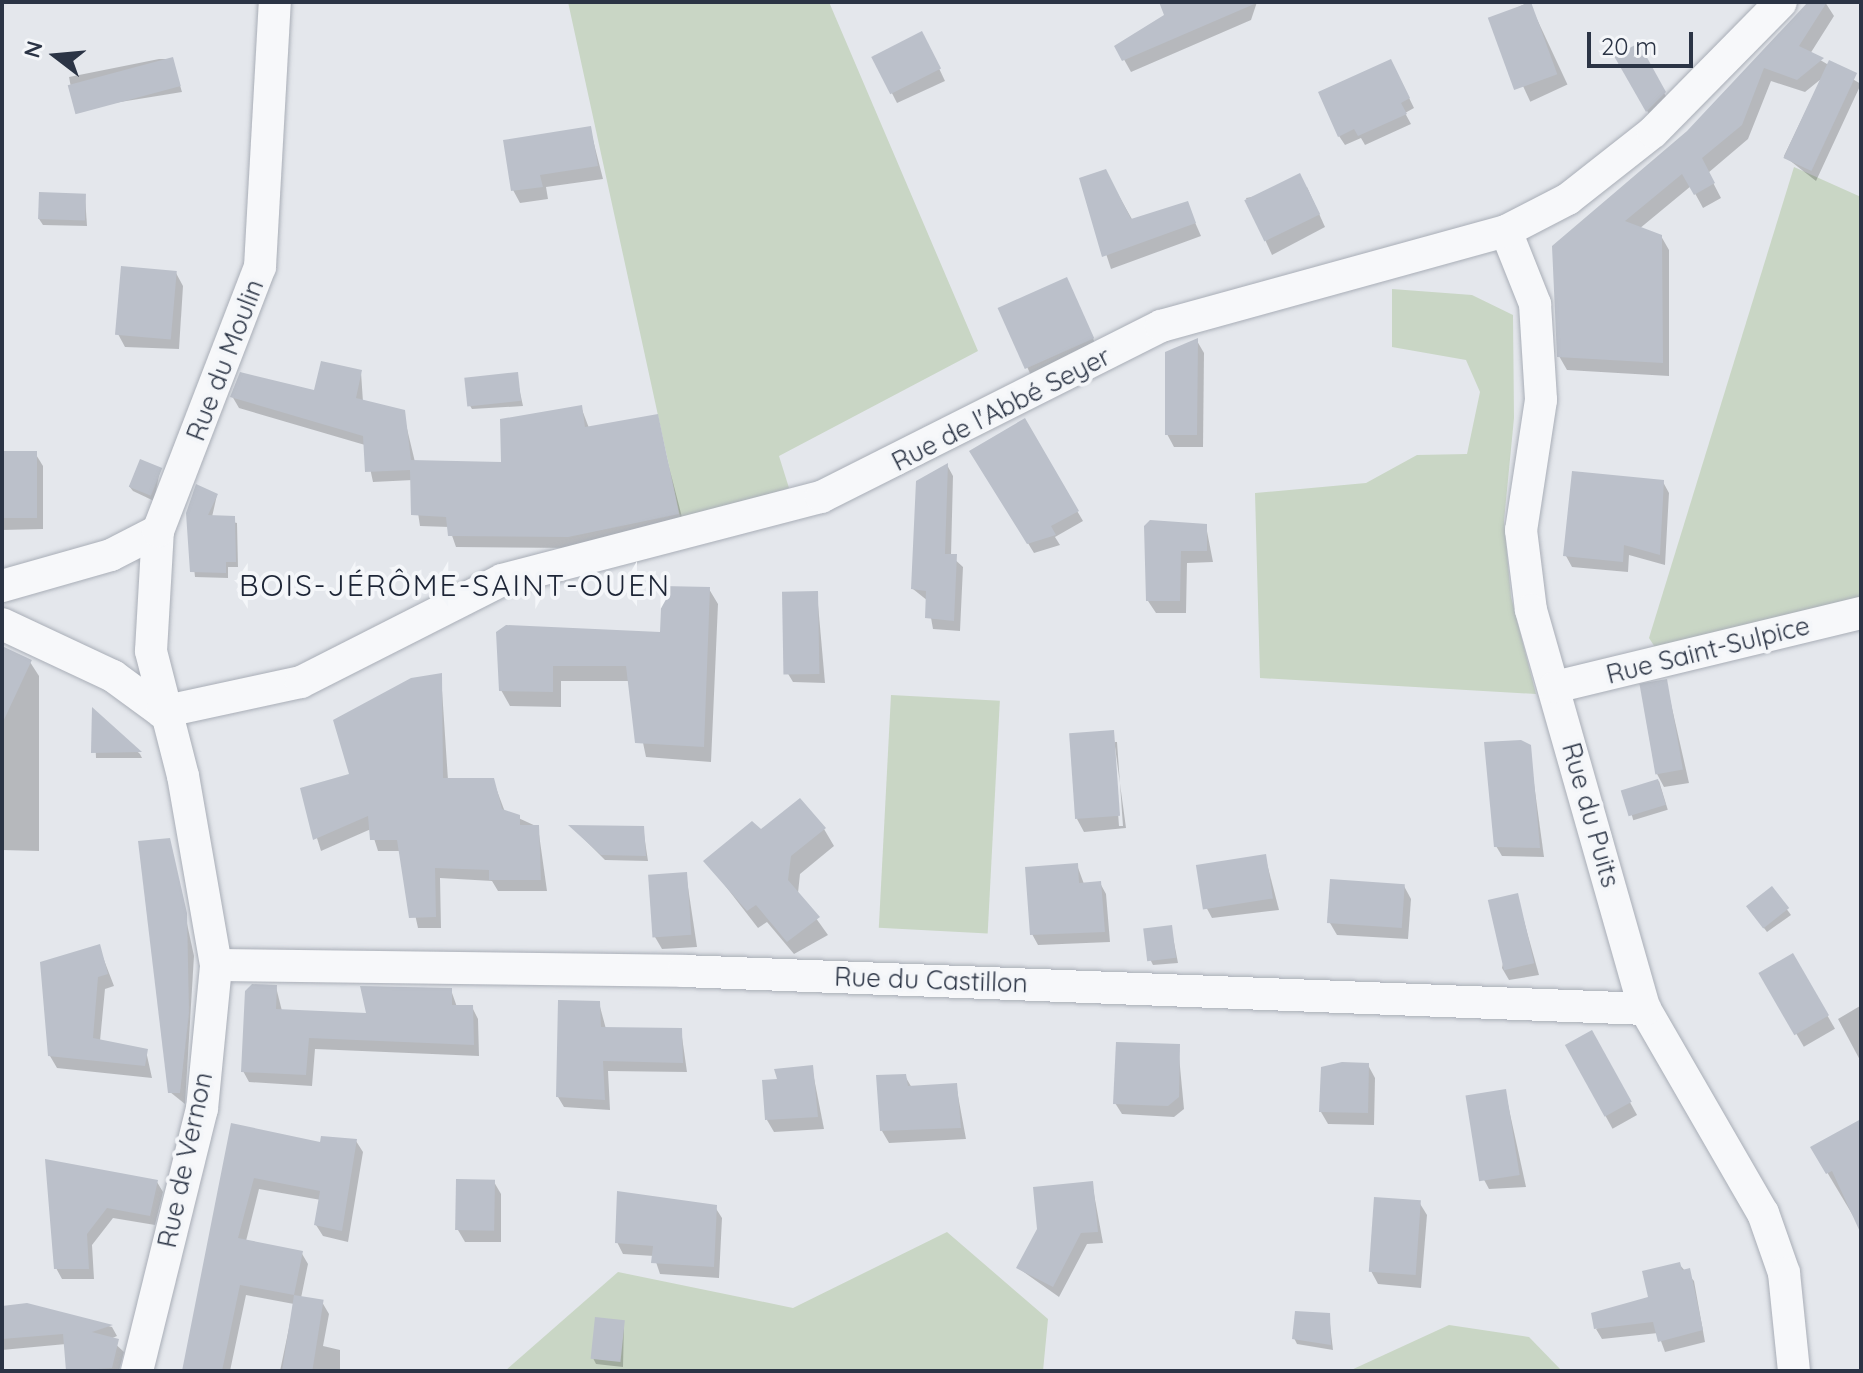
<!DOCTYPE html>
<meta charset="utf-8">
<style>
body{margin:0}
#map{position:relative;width:1863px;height:1373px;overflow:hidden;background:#e4e7ec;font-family:Quicksand,sans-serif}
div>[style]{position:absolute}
.green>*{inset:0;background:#c9d6c5;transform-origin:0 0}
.shadow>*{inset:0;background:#0003;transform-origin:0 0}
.building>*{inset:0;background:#bbc0ca;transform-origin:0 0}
.roads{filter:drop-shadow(0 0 2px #a9aeb7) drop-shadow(0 0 2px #a9aeb7)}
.street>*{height:32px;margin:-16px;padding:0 16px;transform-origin:16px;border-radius:16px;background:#f7f8fa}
span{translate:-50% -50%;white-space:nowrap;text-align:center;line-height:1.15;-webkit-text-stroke:8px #f4f6f9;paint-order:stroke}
.street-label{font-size:26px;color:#2b3445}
.quarter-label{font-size:30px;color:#1d2536;letter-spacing:2px}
.frame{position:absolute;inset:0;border:4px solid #2b3445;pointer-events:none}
.north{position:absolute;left:16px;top:16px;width:80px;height:80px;-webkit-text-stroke:6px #f4f6f9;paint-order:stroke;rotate:286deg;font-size:22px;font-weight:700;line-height:32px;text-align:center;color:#2b3445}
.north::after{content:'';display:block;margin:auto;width:28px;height:36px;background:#2b3445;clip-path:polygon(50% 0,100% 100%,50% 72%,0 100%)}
.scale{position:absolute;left:1587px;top:32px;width:106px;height:36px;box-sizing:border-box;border:4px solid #2b3445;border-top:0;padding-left:10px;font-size:24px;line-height:28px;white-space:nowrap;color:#2b3445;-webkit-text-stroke:6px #f4f6f9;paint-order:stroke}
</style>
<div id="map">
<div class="green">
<i style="clip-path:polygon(568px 2px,829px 2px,978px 351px,779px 456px,789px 488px,681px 521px)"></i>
<i style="clip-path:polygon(1794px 167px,1861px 197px,1861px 613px,1664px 661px,1649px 638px)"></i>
<i style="clip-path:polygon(1392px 289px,1472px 295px,1513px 315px,1514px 418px,1504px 521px,1511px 597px,1536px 694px,1260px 678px,1255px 493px,1366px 483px,1417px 455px,1467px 454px,1480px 392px,1466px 360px,1392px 347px)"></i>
<i style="left:891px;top:695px;width:109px;height:233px;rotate:3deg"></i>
<i style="clip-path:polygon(947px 1232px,1048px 1319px,1043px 1371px,505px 1371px,618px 1272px,793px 1308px)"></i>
<i style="clip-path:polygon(1449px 1325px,1529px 1337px,1562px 1371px,1349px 1371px)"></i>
</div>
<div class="shadow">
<i style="clip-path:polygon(1163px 2px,1257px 2px,1251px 20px,1131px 72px,1117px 47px,1167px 16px)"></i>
<i style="left:1529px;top:2px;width:91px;height:41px;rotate:65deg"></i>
<i style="clip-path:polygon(1810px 2px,1825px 2px,1834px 16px,1810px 54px,1861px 84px,1816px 181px,1784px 156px,1821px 79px,1805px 92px,1771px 81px,1748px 139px,1708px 173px,1721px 198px,1703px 208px,1691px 186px,1639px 229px,1661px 236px,1669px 250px,1669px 376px,1567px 370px,1559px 356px,1554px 247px,1688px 132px)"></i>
<i style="clip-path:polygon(928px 45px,945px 81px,897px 103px,873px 56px)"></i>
<i style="clip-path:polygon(1639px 46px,1671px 106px,1654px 123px,1617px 57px)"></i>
<i style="clip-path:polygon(159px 59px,172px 59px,182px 92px,77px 109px,74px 103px,69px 77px)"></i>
<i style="clip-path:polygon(1396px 71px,1414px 108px,1405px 113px,1411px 124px,1365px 145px,1361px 138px,1345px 145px,1339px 136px)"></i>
<i style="clip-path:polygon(590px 128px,603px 179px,546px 187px,548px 199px,520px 203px,513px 190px)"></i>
<i style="clip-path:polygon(1105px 171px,1133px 221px,1187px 204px,1201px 236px,1111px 269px,1082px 180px)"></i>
<i style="clip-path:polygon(1307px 187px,1325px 227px,1272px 255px,1246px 198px)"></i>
<i style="clip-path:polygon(85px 196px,87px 226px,43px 225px,39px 219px)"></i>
<i style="clip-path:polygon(176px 273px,183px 286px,179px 349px,125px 347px,118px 334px)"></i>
<i style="clip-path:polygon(1072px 290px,1098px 350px,1034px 382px,1000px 308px)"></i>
<i style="clip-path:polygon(1197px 341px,1204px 353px,1203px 447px,1174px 447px,1167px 434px)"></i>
<i style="clip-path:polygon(361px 372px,363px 402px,403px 412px,415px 462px,503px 464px,581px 407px,589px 428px,656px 416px,684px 525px,575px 548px,456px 547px,449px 527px,420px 526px,413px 480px,373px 482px,365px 445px,239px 408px,232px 396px,316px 392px)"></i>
<i style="clip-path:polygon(516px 374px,523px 406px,472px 409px,469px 404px)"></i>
<i style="clip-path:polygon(1024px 421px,1083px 521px,1055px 537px,1060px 545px,1034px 553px,972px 451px)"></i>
<i style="clip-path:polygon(2px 453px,35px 453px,43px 466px,43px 529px,2px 530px)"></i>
<i style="clip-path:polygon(947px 465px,953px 476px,951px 556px,963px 567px,960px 631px,933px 629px,928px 601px,913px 589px)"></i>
<i style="clip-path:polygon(160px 470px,154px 501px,133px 491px,129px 486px)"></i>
<i style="clip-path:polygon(1663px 482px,1669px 493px,1665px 565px,1629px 555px,1628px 572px,1572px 567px,1566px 556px)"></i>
<i style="clip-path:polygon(217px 495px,212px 517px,237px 523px,238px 567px,228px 567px,228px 578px,195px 577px,188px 513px)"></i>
<i style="clip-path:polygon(1206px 526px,1213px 562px,1187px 563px,1186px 613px,1156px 613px,1148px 601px,1146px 527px)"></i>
<i style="clip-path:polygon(709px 589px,718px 604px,711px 762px,646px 757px,630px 681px,561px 681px,561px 707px,510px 706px,501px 690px,498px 633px,661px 634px)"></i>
<i style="clip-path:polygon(817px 593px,825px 683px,793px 682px,787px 672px)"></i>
<i style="clip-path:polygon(2px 650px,30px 662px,39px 676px,39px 851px,2px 850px)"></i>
<i style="clip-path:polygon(441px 675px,448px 780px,493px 780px,505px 812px,538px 827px,547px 891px,498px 891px,492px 881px,440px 878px,441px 928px,418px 928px,401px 851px,378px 851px,371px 829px,321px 851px,302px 790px,352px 775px)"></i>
<i style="clip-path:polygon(1666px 682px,1689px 783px,1664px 787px,1657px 774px)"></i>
<i style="clip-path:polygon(94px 711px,140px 754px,142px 758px,96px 758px)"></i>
<i style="clip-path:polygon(evenodd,1113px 732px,1126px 828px,1084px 832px,1077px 819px,1113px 732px,1113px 742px,1117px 742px,1123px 826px,1119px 826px,1113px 742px)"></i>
<i style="clip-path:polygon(1529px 747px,1544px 857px,1502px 856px,1496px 846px)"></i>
<i style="left:1659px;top:781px;width:30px;height:36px;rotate:73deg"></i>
<i style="clip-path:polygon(572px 827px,643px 828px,648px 861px,605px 860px)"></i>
<i style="clip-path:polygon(824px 829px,834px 846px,800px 874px,798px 893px,828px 935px,794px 954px,767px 922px,758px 928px,706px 861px,761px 832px)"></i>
<i style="clip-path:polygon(169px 840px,194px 956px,185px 1104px,170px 1092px)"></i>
<i style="clip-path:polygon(1265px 856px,1279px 910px,1212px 918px,1205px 905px)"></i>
<i style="clip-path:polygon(1077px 865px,1084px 884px,1100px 883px,1106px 894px,1110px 942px,1038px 945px,1032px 934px)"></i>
<i style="clip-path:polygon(686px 874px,697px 947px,662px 949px,655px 937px)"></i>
<i style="clip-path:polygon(1404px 886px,1411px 899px,1408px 939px,1337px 935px,1330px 923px)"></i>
<i style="clip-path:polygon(1772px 889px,1791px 915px,1767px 932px,1751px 911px)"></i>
<i style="clip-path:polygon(1517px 896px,1539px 975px,1509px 980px,1502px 968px)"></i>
<i style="clip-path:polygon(1171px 927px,1178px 963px,1153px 965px,1150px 959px)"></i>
<i style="clip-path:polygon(99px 947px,114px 986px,105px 989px,100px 1041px,146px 1051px,152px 1078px,57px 1068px,50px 1056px)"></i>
<i style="left:1793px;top:956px;width:84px;height:36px;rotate:60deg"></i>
<i style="clip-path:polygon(276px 987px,282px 1011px,369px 1015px,451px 990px,457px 1007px,472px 1007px,478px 1019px,479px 1056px,315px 1049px,312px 1086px,249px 1082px,243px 1071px)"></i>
<i style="clip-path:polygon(599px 1003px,606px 1029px,681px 1030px,687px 1072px,608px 1071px,610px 1110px,564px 1107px,558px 1097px)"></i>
<i style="clip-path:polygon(1860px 1006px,1861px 1008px,1861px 1062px,1838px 1019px)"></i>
<i style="left:1591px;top:1032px;width:95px;height:28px;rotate:61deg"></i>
<i style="clip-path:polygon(1178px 1046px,1184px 1109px,1174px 1117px,1122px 1114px,1115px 1103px)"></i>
<i style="clip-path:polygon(1368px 1065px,1375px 1078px,1374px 1125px,1328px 1124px,1321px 1112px)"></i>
<i style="clip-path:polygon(812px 1068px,824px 1129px,774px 1132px,767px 1120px,779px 1081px)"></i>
<i style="clip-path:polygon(905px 1076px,912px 1088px,956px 1085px,966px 1139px,889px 1143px,882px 1131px)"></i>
<i style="clip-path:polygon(1505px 1091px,1526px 1187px,1489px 1189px,1482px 1176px)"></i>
<i style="clip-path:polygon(1861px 1121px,1861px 1229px,1812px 1147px)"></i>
<i style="clip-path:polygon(232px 1126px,322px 1145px,356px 1141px,363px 1152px,348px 1242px,323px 1236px,316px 1225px,321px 1200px,259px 1189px,246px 1241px,301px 1252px,308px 1264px,301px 1298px,322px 1302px,329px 1314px,323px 1346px,340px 1350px,340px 1371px,280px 1371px,294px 1304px,246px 1295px,230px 1371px,183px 1371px)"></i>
<i style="clip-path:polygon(47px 1161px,157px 1182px,163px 1192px,155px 1225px,113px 1218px,92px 1245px,94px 1279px,62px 1279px,56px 1268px)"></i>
<i style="clip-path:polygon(494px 1182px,501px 1194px,501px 1242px,465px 1242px,458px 1230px)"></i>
<i style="clip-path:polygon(1092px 1183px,1103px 1243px,1087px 1244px,1059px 1297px,1018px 1268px)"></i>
<i style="clip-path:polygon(1419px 1202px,1427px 1215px,1421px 1288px,1378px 1284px,1371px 1271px)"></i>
<i style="clip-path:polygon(715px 1207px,722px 1218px,719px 1278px,660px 1274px,654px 1256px,623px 1254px,617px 1242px)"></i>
<i style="clip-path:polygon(1679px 1264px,1694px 1281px,1705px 1342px,1665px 1352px,1658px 1333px,1602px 1339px,1596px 1329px,1651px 1299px)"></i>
<i style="clip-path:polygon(27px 1305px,112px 1327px,117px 1336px,110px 1339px,124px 1352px,119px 1371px,70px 1371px,66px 1344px,2px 1350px,2px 1308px)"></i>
<i style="clip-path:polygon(1329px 1315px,1333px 1350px,1297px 1344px,1294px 1338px)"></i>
<i style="clip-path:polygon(624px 1322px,623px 1367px,596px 1364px,593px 1358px)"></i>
</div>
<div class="building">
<i style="clip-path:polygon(1159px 2px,1259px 2px,1122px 61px,1114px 46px,1164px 15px)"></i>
<i style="left:1531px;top:2px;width:77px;height:46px;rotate:70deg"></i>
<i style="clip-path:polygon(1808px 2px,1827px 2px,1799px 46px,1824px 58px,1797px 80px,1764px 68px,1742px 125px,1702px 158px,1715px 183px,1694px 195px,1682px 174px,1625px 221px,1662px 235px,1663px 363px,1557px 357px,1552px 246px,1687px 131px)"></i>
<i style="left:922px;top:31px;width:42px;height:57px;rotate:63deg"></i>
<i style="clip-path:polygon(1639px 43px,1666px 92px,1646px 112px,1614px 56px)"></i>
<i style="left:173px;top:57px;width:30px;height:109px;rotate:75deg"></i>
<i style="clip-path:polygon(1391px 59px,1410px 98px,1401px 103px,1407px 114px,1358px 136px,1354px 129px,1338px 137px,1318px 92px)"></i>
<i style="left:1829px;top:60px;width:31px;height:108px;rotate:25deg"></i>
<i style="clip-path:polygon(591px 126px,598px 166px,540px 175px,543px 187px,511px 191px,503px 140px)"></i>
<i style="clip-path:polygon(1106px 169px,1131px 219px,1188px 201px,1196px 223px,1102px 257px,1079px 178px)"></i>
<i style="left:1300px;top:173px;width:46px;height:62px;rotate:64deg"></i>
<i style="left:39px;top:192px;width:47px;height:27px;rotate:2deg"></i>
<i style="left:121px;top:266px;width:56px;height:69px;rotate:5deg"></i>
<i style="left:1067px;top:277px;width:67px;height:76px;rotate:66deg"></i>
<i style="clip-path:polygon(1198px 338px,1197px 435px,1165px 435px,1165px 352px)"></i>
<i style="clip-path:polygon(321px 361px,362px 370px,356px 398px,405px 410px,411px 460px,501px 462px,500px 419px,582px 405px,585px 427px,658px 414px,679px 514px,568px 537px,448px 536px,446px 517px,411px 515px,410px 470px,365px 472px,363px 436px,230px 397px,240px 372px,314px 390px)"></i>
<i style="left:518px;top:372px;width:29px;height:54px;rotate:84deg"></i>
<i style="clip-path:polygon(1025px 418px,1079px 511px,1051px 526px,1056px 535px,1027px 544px,969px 451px)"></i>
<i style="left:2px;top:451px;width:35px;height:67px"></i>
<i style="left:140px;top:459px;width:24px;height:30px;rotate:22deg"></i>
<i style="clip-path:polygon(948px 463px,945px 554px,957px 554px,954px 621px,925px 618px,926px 591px,911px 589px,916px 481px)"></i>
<i style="clip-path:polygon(1572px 471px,1664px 480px,1660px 555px,1624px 545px,1623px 562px,1563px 556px)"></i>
<i style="clip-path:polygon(196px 484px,218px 494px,208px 515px,235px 516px,236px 562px,226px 562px,226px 573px,190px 572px,186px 513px)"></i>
<i style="clip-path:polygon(1150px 520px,1207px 524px,1207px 551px,1181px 551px,1180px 601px,1146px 601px,1144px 526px)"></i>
<i style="clip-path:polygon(662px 586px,710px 587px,704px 747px,635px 743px,626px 666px,553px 666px,553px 692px,499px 691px,496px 632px,506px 625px,660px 632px)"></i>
<i style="left:818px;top:591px;width:83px;height:36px;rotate:89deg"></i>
<i style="left:2px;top:646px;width:33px;height:191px;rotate:25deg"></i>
<i style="clip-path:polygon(442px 673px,443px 778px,494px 778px,502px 809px,520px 815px,520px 825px,539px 825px,541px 880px,489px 880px,489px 870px,435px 868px,436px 917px,409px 918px,397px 840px,370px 840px,368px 816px,313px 840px,300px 788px,349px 774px,333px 720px,411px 678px)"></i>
<i style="left:1667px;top:679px;width:92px;height:28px;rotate:80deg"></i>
<i style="clip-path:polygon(92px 707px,142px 752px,91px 753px)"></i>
<i style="left:1114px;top:730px;width:86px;height:45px;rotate:86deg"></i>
<i style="clip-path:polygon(1521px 740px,1531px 745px,1540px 848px,1494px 847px,1484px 742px)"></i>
<i style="left:1658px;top:779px;width:27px;height:39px;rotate:73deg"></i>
<i style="clip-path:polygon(800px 798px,826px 828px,791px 856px,788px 880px,820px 917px,787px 942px,756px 905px,747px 911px,703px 861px,752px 821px,761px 829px)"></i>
<i style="clip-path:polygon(568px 825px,644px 826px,646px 856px,601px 855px)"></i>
<i style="clip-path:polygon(170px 838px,187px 913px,189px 1013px,180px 1093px,168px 1093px,138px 841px)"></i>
<i style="left:1266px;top:854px;width:45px;height:71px;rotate:81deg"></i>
<i style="clip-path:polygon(1078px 863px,1079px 883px,1101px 881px,1105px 932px,1030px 935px,1025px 867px)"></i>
<i style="left:687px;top:872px;width:63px;height:39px;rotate:86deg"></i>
<i style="left:1330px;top:879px;width:75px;height:44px;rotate:4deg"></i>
<i style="left:1772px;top:886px;width:28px;height:33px;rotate:52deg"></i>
<i style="left:1518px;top:893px;width:72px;height:31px;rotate:77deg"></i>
<i style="left:1172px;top:925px;width:33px;height:29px;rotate:83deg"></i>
<i style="clip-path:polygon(100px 944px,108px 974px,98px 977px,93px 1038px,148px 1049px,145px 1066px,48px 1056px,40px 962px)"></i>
<i style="left:1793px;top:953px;width:72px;height:40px;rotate:60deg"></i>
<i style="clip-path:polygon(252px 984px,277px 985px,276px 1009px,366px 1013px,360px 986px,452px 988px,452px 1005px,473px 1005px,474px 1045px,309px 1038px,306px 1075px,241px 1072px,245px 991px)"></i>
<i style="clip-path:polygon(558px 1000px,600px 1001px,601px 1027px,682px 1028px,683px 1063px,603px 1061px,605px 1100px,556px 1097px)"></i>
<i style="left:1592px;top:1030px;width:82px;height:31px;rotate:61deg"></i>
<i style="clip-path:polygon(1116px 1042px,1180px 1044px,1179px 1097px,1168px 1106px,1113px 1104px)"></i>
<i style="clip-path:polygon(1342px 1062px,1369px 1063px,1368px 1113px,1319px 1112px,1321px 1067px)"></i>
<i style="clip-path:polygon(813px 1065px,818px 1117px,765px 1120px,762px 1080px,777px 1079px,774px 1069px)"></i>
<i style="clip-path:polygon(906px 1074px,908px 1086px,957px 1083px,961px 1128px,880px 1131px,876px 1075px)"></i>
<i style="left:1506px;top:1089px;width:87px;height:41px;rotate:81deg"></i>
<i style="clip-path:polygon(1861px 1119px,1861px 1234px,1832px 1171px,1826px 1174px,1810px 1147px)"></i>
<i style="clip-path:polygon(231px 1123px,320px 1142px,321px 1136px,357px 1139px,342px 1231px,314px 1225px,320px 1191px,254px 1178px,238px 1238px,303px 1251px,294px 1295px,240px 1285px,222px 1371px,182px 1371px)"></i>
<i style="clip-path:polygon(45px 1159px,158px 1180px,150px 1216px,107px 1208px,87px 1234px,89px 1269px,54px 1269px)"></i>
<i style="left:456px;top:1179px;width:39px;height:51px;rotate:1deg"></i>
<i style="clip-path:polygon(1093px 1181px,1098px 1232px,1081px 1233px,1053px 1287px,1016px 1268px,1037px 1229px,1033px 1187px)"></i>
<i style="clip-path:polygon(617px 1191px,717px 1205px,714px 1267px,651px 1263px,653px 1246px,615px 1243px)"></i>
<i style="left:1374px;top:1197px;width:47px;height:75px;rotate:4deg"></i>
<i style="clip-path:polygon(1680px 1262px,1682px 1270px,1690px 1268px,1703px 1330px,1658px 1342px,1653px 1322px,1594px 1329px,1591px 1313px,1648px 1297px,1642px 1271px)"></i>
<i style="left:294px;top:1295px;width:30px;height:78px;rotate:9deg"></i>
<i style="clip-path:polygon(27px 1303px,113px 1325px,92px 1332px,119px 1339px,112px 1368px,66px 1371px,63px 1334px,2px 1339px,2px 1306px)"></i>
<i style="clip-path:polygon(1295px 1311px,1330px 1313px,1331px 1345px,1292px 1339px)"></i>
<i style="left:595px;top:1317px;width:30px;height:42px;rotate:6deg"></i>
</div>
<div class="roads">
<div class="street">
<i style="left:1506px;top:231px;width:79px;rotate:68.3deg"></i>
<i style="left:1535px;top:304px;width:96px;rotate:86.4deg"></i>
<i style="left:1541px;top:400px;width:132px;rotate:98.7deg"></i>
<i style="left:1521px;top:530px;width:81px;rotate:82.9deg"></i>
<i style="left:1531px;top:610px;width:415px;rotate:74.1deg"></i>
<i style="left:1645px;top:1009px;width:236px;rotate:60deg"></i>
<i style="left:1763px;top:1213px;width:64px;rotate:70.7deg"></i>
<i style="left:1784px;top:1273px;width:99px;rotate:84.2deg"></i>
<i style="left:2px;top:586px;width:113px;rotate:-15.9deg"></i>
<i style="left:111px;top:555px;width:53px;rotate:-27.1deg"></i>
<i style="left:2px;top:624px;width:123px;rotate:25.1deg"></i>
<i style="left:113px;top:676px;width:61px;rotate:36.3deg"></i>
<i style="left:1555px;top:687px;width:315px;rotate:-13.6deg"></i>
<i style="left:162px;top:712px;width:142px;rotate:-12.2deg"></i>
<i style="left:301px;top:682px;width:225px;rotate:-26.9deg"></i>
<i style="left:502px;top:580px;width:330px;rotate:-14.6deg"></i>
<i style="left:821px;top:497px;width:381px;rotate:-26.7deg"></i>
<i style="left:1161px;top:326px;width:358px;rotate:-15.4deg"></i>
<i style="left:1506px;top:231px;width:70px;rotate:-27.3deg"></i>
<i style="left:1568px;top:199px;width:108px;rotate:-38.2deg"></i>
<i style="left:1653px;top:132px;width:182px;rotate:-45.4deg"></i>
<i style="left:216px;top:965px;width:467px;rotate:0.7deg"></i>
<i style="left:683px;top:971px;width:963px;rotate:2.26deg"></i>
<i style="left:137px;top:1371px;width:270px;rotate:-76.1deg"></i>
<i style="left:202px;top:1109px;width:145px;rotate:-84.4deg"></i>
<i style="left:216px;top:965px;width:192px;rotate:-99.9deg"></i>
<i style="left:183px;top:776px;width:129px;rotate:-104.4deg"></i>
<i style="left:151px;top:651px;width:120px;rotate:-86.7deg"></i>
<i style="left:158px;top:531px;width:283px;rotate:-68.9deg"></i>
<i style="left:260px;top:267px;width:265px;rotate:-86.8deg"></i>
</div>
</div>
<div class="street-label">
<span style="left:225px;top:360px;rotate:-69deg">Rue du Moulin</span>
<span style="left:1001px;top:409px;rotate:-27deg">Rue de l'Abbé Seyer</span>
<span style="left:1708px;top:650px;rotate:-14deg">Rue Saint-Sulpice</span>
<span style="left:1591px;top:815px;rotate:74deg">Rue du Puits</span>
<span style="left:931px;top:980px;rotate:2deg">Rue du Castillon</span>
<span style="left:185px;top:1160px;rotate:-78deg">Rue de Vernon</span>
</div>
<div class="quarter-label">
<span style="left:455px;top:585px">BOIS-JÉRÔME-SAINT-OUEN</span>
</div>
<div class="frame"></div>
<div class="north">N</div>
<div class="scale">20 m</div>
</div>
